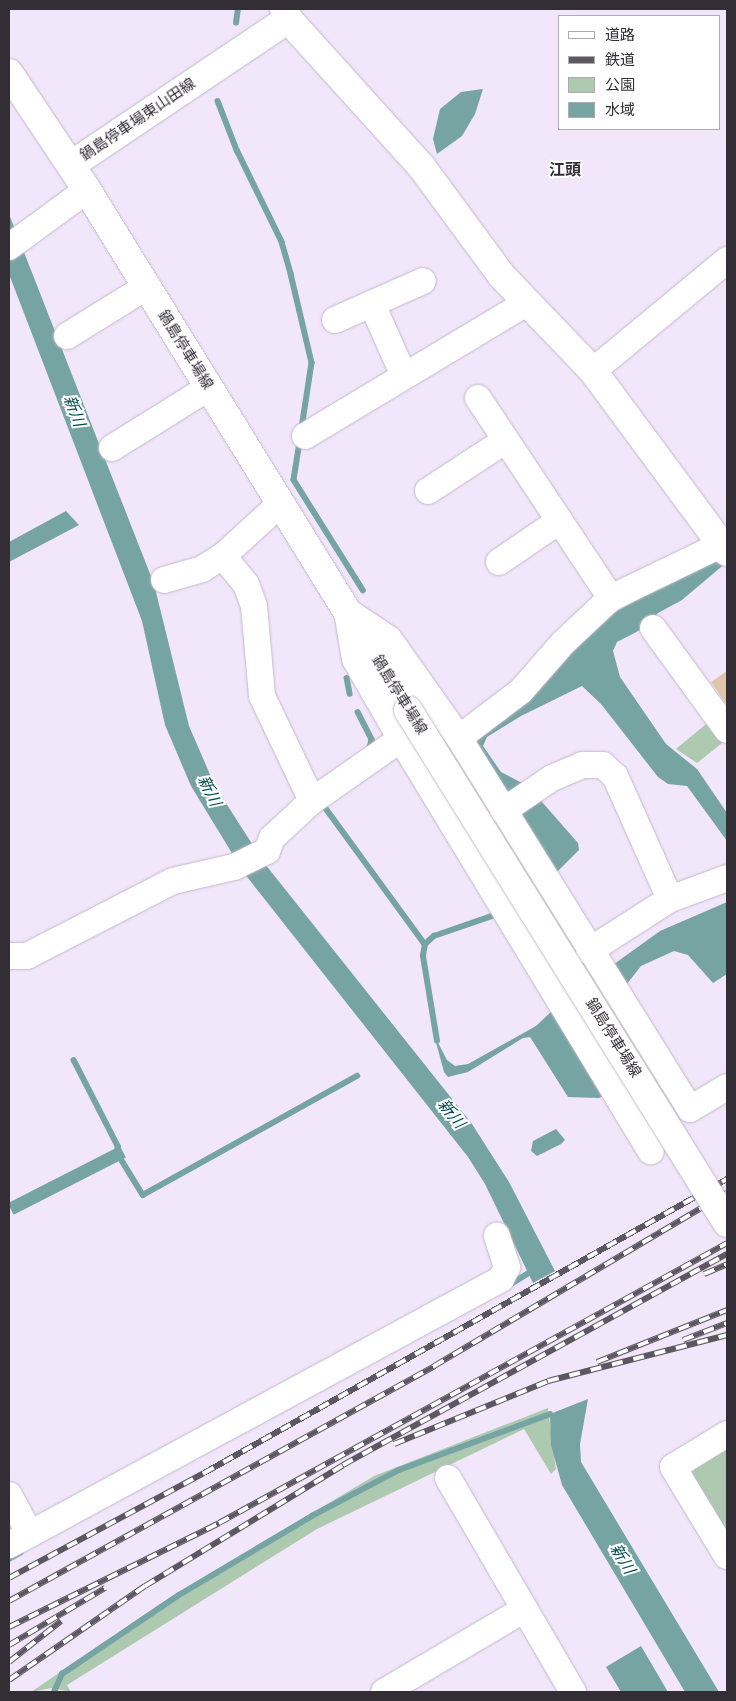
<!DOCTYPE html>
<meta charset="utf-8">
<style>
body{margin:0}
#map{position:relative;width:736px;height:1701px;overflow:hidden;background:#f2e6fa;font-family:Jost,"Noto Sans JP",sans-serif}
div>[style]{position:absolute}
.green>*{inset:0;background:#adc9af}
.water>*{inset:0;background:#76a4a3;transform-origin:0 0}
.stream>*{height:5.5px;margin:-2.75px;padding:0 2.75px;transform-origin:2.75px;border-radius:2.75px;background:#76a4a3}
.building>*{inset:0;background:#e0c5a8}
.roads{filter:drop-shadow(0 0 1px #c3b8cb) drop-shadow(0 0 1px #c3b8cb)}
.minor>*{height:26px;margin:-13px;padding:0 13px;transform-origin:13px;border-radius:13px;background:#fff}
.major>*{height:28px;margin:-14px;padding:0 14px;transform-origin:14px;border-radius:14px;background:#fff}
.rail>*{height:5.5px;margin-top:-2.75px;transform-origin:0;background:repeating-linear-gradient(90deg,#fff 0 11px,#5d5761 0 22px);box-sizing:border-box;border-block:1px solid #5d5761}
.bridges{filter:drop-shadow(0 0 1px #c3b8cb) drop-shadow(0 0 1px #c3b8cb)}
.major-bridge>*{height:28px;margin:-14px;padding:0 14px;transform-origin:14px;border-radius:14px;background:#fff}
span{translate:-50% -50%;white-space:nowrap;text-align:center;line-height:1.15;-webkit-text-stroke:4px #fff;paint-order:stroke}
.street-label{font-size:15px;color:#332e36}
.neighbourhood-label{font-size:16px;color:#332e36;font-weight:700}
.water-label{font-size:16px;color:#024b4c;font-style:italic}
.frame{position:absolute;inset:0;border:10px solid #332e36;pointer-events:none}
.legend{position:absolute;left:558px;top:15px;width:162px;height:115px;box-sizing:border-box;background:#fff;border:1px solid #adabaf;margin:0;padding:6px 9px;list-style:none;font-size:15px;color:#332e36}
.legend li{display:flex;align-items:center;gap:10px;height:25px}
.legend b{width:25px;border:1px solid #adabaf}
</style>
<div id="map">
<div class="green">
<i style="clip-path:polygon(711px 720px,726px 740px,697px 763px,676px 749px)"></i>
<i style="clip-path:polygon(548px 1408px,556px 1469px,551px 1474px,524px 1429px,317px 1529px,67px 1685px,71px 1692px,52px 1688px,31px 1692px,163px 1602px,374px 1476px)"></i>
<i style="clip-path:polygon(727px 1446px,727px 1538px,690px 1477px,695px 1466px)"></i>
</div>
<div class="water">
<i style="clip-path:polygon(483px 89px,475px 114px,462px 136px,437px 154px,433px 139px,440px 109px,461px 92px)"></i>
<i style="clip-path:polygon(9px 214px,154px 584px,189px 726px,215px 786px,265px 864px,472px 1124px,509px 1182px,555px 1271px,533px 1283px,485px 1184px,468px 1157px,244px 873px,191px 786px,165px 725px,142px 621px,9px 274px)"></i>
<i style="clip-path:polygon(66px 511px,79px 525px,9px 562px,9px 542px)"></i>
<i style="clip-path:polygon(713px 558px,727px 562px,682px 600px,658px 613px,644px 628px,617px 642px,613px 651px,620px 677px,666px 744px,697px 769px,727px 813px,727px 841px,687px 786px,668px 784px,658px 777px,601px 704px,582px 686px,521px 716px,487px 737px,483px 746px,501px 772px,528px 786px,578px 843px,579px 850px,555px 874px,473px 740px,608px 616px)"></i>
<i style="clip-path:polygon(727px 902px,727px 974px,713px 983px,688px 955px,674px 951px,641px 966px,623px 989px,610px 967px,660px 931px)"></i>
<i style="clip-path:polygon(554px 1009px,606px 1095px,599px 1098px,568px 1097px,530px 1037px,523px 1038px,468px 1072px,448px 1077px,444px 1072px,434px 1035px,447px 1060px,455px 1066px,468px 1064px,536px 1026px)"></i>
<i style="clip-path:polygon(556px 1129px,565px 1140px,561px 1144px,537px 1156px,531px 1151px,533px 1141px)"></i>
<i style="left:120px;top:1146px;width:13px;height:126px;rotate:63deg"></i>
<i style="clip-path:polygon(588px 1399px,580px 1444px,581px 1462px,719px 1692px,685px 1692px,562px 1485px,551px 1445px,550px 1414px)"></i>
<i style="clip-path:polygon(641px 1646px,668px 1692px,621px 1692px,606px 1667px)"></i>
</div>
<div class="stream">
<i style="left:236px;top:23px;width:14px;rotate:-82deg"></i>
<i style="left:218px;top:101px;width:53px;rotate:68.8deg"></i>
<i style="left:237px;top:150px;width:102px;rotate:63.9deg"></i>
<i style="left:282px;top:242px;width:33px;rotate:74deg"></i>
<i style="left:291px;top:274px;width:91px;rotate:76.7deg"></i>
<i style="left:312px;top:363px;width:66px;rotate:98.7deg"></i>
<i style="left:300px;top:442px;width:38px;rotate:99deg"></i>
<i style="left:294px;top:480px;width:130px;rotate:57.9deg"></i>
<i style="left:347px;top:678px;width:16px;rotate:79deg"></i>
<i style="left:358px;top:712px;width:31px;rotate:63deg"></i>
<i style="left:372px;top:740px;width:11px;rotate:105deg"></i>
<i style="left:325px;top:807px;width:170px;rotate:53.9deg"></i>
<i style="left:437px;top:1041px;width:86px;rotate:-99.4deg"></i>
<i style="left:423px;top:956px;width:12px;rotate:-81deg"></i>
<i style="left:425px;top:944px;width:12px;rotate:-42deg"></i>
<i style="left:434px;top:936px;width:65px;rotate:-19deg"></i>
<i style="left:74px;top:1060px;width:97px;rotate:62.9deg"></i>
<i style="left:118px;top:1146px;width:8px;rotate:90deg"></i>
<i style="left:118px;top:1154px;width:48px;rotate:58.6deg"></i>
<i style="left:143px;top:1195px;width:245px;rotate:-29.1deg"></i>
<i style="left:508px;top:1286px;width:31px;rotate:-32deg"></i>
<i style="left:9px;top:1559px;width:13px;rotate:-29deg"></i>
<i style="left:54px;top:1692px;width:20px;rotate:-66deg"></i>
<i style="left:62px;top:1674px;width:141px;rotate:-34deg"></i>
<i style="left:179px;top:1595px;width:155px;rotate:-30.7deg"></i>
<i style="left:312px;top:1516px;width:98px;rotate:-27.9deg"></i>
<i style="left:399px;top:1470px;width:161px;rotate:-20.3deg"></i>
</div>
<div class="building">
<i style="clip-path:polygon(727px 671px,727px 705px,711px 682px)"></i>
</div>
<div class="roads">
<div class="minor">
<i style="left:9px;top:247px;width:97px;rotate:-36.2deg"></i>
<i style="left:372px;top:304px;width:79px;rotate:66deg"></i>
<i style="left:335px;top:320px;width:96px;rotate:-23.9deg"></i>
<i style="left:67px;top:336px;width:93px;rotate:-31.8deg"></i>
<i style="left:593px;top:371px;width:174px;rotate:-39.6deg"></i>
<i style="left:478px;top:398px;width:240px;rotate:56.4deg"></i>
<i style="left:305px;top:436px;width:258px;rotate:-31deg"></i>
<i style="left:112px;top:448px;width:113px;rotate:-32deg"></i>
<i style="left:428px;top:491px;width:93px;rotate:-33.2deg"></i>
<i style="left:223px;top:556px;width:36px;rotate:51deg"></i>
<i style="left:246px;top:584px;width:23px;rotate:70deg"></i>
<i style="left:254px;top:606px;width:90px;rotate:84.9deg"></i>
<i style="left:262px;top:696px;width:116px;rotate:64.5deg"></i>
<i style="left:499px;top:562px;width:73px;rotate:-34.3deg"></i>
<i style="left:164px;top:580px;width:40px;rotate:-16deg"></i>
<i style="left:202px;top:569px;width:25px;rotate:-32deg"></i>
<i style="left:223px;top:556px;width:77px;rotate:-42.4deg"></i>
<i style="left:347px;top:611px;width:50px;rotate:33.7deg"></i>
<i style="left:389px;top:639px;width:121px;rotate:54.7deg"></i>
<i style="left:459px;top:738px;width:78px;rotate:-37.2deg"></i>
<i style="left:521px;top:691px;width:64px;rotate:-48.8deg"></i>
<i style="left:563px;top:643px;width:66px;rotate:-43.2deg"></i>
<i style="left:611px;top:598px;width:129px;rotate:-25.8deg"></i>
<i style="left:653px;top:628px;width:126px;rotate:54deg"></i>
<i style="left:459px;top:738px;width:437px;rotate:58.1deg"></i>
<i style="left:690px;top:1109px;width:43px;rotate:-30.7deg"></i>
<i style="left:401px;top:739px;width:482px;rotate:58.8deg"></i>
<i style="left:503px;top:811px;width:59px;rotate:-34deg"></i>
<i style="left:552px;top:778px;width:34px;rotate:-23deg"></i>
<i style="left:583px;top:765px;width:20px"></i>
<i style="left:603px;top:765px;width:16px;rotate:43deg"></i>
<i style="left:615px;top:776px;width:135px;rotate:65.9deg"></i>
<i style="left:589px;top:951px;width:96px;rotate:-32.7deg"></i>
<i style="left:670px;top:899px;width:61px;rotate:-20.2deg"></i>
<i style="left:9px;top:956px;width:18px"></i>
<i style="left:27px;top:956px;width:164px;rotate:-27.2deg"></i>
<i style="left:173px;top:881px;width:63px;rotate:-12.9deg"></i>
<i style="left:234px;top:867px;width:37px;rotate:-26deg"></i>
<i style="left:267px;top:851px;width:14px;rotate:-69deg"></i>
<i style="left:272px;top:838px;width:54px;rotate:-42.8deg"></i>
<i style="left:312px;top:801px;width:108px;rotate:-34.9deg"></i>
<i style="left:401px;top:739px;width:92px;rotate:-119.9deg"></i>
<i style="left:355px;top:659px;width:49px;rotate:-99.5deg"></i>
<i style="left:727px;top:1434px;width:63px;rotate:148.6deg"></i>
<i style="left:673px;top:1467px;width:104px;rotate:58.8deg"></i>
<i style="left:448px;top:1478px;width:248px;rotate:59.7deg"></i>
<i style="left:9px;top:1495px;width:44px;rotate:61.7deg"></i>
<i style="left:30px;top:1534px;width:24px;rotate:152deg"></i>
<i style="left:30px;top:1534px;width:536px;rotate:-28.43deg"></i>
<i style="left:501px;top:1279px;width:13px;rotate:-63deg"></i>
<i style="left:507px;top:1267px;width:33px;rotate:-108deg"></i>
<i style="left:384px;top:1692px;width:161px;rotate:-30.5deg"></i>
</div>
<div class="major">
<i style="left:284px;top:9px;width:11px;rotate:68deg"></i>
<i style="left:288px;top:19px;width:198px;rotate:47.9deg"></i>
<i style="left:421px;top:166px;width:135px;rotate:53.7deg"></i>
<i style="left:501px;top:275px;width:133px;rotate:46.2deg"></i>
<i style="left:593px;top:371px;width:225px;rotate:53.5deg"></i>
<i style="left:9px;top:73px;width:141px;rotate:56.3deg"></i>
<i style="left:87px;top:190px;width:611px;rotate:58.31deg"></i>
<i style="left:71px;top:165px;width:262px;rotate:-33.9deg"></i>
</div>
</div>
<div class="rail">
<i style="left:704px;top:1274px;width:25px;rotate:-23deg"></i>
<i style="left:683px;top:1340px;width:47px;rotate:-21.1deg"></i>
<i style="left:597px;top:1362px;width:140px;rotate:-21.8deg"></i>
<i style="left:394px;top:1444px;width:166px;rotate:-22.2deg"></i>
<i style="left:548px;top:1381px;width:185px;rotate:-14.4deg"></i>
<i style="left:9px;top:1578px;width:221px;rotate:-28.3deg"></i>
<i style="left:204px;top:1473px;width:600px;rotate:-29.34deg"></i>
<i style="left:9px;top:1601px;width:486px;rotate:-28.9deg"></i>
<i style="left:434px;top:1366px;width:340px;rotate:-30.6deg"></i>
<i style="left:9px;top:1627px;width:234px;rotate:-26.3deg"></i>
<i style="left:219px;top:1523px;width:580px;rotate:-28.86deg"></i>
<i style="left:9px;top:1645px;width:112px;rotate:-30.7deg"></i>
<i style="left:9px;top:1662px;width:66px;rotate:-38.3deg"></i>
<i style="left:9px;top:1680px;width:165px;rotate:-34.7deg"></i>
<i style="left:145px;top:1586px;width:232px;rotate:-31.4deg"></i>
<i style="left:343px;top:1465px;width:438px;rotate:-28.8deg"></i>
</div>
<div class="bridges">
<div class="major-bridge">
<i style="left:408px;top:710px;width:604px;rotate:58.13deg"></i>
</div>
</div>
<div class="street-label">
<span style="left:138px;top:120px;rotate:-34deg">鍋島停車場東山田線</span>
<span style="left:185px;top:350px;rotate:58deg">鍋島停車場線</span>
<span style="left:399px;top:695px;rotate:58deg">鍋島停車場線</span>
<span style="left:613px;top:1038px;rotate:58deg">鍋島停車場線</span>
</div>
<div class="neighbourhood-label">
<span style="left:565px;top:170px">江頭</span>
</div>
<div class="water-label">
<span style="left:74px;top:411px;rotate:69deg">新川</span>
<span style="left:209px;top:791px;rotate:64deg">新川</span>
<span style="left:451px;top:1114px;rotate:51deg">新川</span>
<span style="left:622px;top:1559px;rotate:59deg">新川</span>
</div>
<div class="frame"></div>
<ul class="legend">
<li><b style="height:6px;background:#fff"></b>道路</li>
<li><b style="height:6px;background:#5d5761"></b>鉄道</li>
<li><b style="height:14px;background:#adc9af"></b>公園</li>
<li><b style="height:14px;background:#76a4a3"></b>水域</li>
</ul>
</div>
